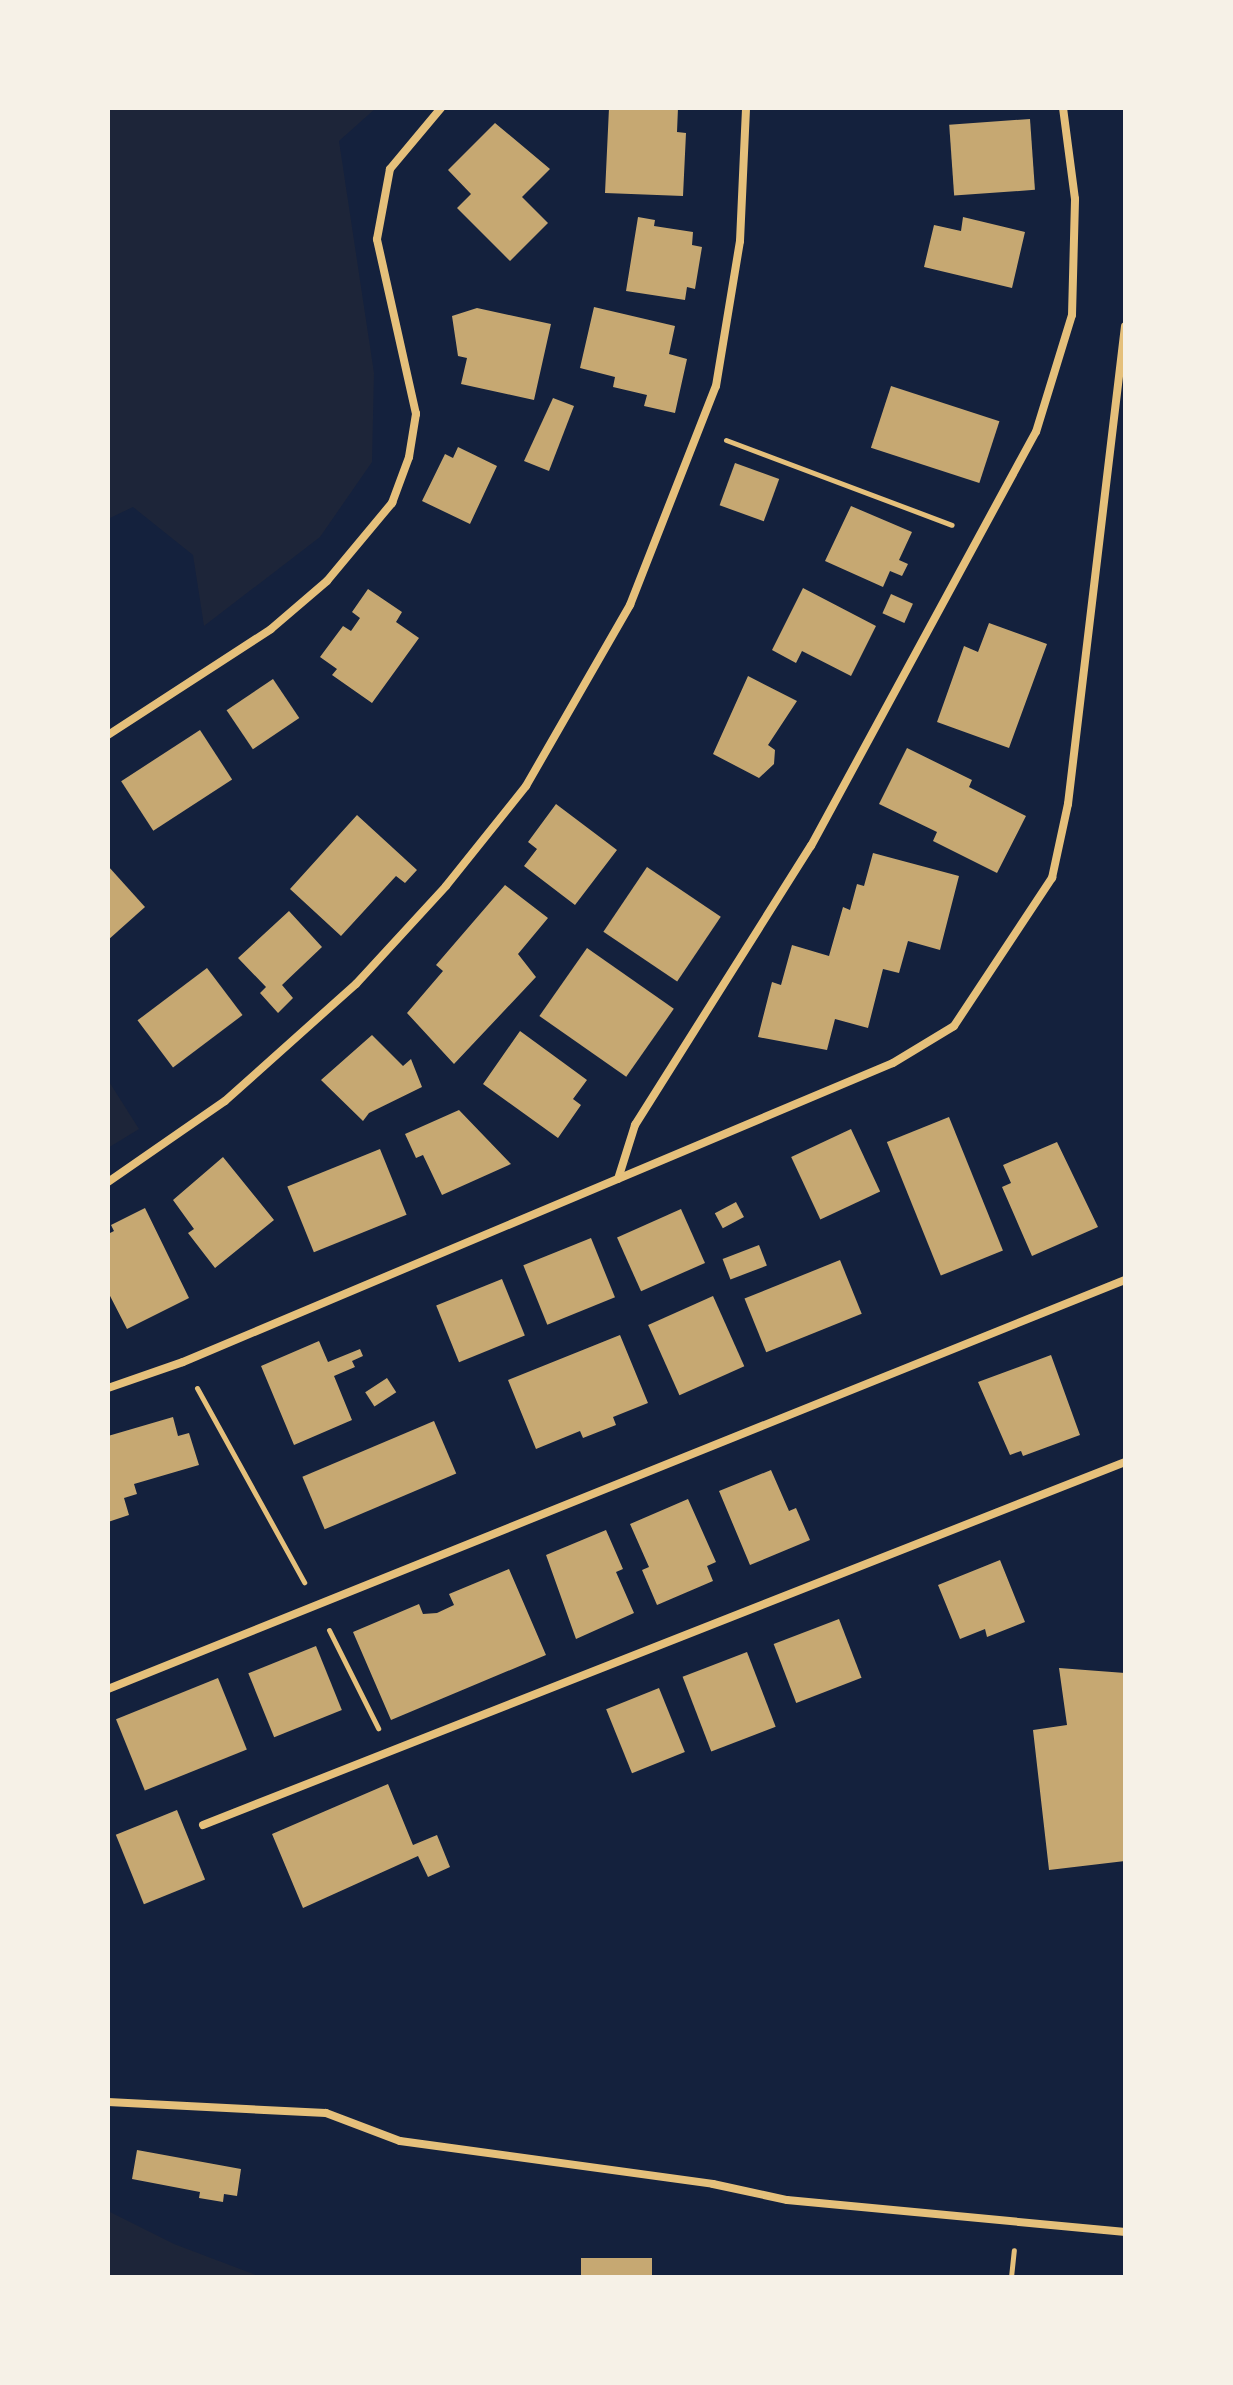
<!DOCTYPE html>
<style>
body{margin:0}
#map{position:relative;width:1233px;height:2385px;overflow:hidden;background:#14213d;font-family:"Exo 2",sans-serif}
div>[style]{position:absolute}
.green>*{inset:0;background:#1d2539}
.building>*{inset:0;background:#c6a872;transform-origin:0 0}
.path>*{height:5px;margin:-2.5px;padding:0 2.5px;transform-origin:2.5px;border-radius:2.5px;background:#e5c07b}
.minor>*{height:8px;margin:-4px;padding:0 4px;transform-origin:4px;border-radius:4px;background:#e5c07b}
span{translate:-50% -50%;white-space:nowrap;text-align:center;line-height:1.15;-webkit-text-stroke:6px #f6f1e7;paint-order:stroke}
.frame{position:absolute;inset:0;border:110px solid #f6f1e7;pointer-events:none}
</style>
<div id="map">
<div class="green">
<i style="clip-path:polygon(108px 108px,376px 108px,339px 141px,374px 373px,372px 462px,320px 537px,204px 626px,193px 555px,133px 507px,108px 519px)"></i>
<i style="clip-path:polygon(108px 1080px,139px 1129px,108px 1148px)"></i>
<i style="clip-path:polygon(108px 2211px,174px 2244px,261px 2277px,108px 2277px)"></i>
</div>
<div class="building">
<i style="clip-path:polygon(609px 108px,678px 108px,677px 132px,686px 133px,683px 196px,605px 193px)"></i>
<i style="left:1030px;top:119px;width:71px;height:81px;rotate:86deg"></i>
<i style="clip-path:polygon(495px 123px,550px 169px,522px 197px,548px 223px,510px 261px,457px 208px,471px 194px,448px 170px)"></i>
<i style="clip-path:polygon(638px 217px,655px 220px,654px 226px,693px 232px,692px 245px,702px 247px,695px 289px,687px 287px,685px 300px,626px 291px)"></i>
<i style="clip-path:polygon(963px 217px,1025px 232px,1012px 288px,924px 267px,934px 225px,961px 231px)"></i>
<i style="clip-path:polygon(594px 307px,675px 326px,669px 354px,687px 359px,675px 413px,644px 406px,647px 395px,613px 387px,615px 377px,580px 368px)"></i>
<i style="clip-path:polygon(477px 308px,551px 324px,534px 400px,461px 384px,467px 358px,458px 356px,452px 316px)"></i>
<i style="left:891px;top:386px;width:114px;height:65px;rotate:18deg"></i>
<i style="clip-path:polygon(553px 398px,574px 406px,549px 471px,524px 461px)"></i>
<i style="clip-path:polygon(458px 447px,497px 466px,470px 524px,422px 501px,445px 454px,453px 458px)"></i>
<i style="left:735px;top:463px;width:47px;height:45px;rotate:20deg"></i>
<i style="clip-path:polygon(851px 506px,912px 532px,899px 560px,908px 564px,902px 576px,890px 571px,883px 587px,825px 561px)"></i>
<i style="clip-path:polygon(803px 588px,876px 626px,851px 676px,802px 651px,796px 663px,772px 650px)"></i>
<i style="clip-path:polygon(368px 589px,402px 612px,396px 622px,419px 638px,372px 703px,332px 675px,337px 669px,320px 657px,343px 626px,351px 631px,360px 618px,352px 612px)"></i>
<i style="left:891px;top:594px;width:24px;height:21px;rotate:24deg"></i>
<i style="clip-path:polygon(989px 623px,1047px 644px,1009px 748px,937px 722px,964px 646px,978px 652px)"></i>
<i style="clip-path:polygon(748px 676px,797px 701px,768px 745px,775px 750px,774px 764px,759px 778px,713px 754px)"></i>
<i style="left:273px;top:679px;width:47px;height:56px;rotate:56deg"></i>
<i style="left:200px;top:730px;width:59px;height:94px;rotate:57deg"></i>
<i style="clip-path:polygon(907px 748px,972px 780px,969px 787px,1026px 816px,997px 873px,933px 841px,937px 832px,879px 804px)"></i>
<i style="clip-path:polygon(556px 804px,617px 850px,575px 905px,524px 866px,537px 849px,528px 842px)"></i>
<i style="clip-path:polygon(357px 815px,417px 870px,405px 883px,396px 876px,341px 936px,290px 889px)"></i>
<i style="clip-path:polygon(873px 853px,959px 876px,940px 950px,908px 941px,899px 973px,883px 969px,868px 1028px,835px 1019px,827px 1050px,758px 1037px,772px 982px,781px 985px,792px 945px,829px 956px,843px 907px,850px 910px,857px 884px,864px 886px)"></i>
<i style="clip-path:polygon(108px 866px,145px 907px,108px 940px)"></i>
<i style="left:647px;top:867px;width:89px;height:78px;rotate:34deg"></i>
<i style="clip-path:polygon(505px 885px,548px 918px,518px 954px,536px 977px,454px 1064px,407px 1013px,443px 971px,436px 965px)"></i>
<i style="clip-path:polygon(289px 911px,322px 947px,282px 985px,293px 998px,278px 1013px,260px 993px,266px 987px,238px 958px)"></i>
<i style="left:587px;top:948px;width:106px;height:83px;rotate:35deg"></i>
<i style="left:207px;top:968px;width:59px;height:87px;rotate:53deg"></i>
<i style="clip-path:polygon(520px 1031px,587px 1080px,573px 1099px,581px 1105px,558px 1138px,483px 1084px)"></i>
<i style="clip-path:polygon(372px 1035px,403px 1066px,411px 1059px,422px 1087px,369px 1113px,363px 1121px,321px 1080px)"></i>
<i style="clip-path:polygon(459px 1110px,511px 1164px,442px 1195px,423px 1155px,416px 1158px,405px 1134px)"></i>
<i style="left:949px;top:1117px;width:144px;height:67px;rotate:68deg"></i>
<i style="left:851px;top:1129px;width:69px;height:66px;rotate:65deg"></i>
<i style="clip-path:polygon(1057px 1142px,1098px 1227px,1032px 1256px,1002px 1187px,1011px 1183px,1003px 1165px)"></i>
<i style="left:380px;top:1149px;width:71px;height:100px;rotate:68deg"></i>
<i style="clip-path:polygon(223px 1157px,274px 1220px,215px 1268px,188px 1233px,194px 1229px,173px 1200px)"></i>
<i style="left:736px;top:1202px;width:17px;height:24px;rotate:62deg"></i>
<i style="clip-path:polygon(145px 1208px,189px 1298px,127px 1329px,108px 1292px,108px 1234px,114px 1231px,111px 1225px)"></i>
<i style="left:681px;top:1209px;width:59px;height:70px;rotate:66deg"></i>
<i style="left:591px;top:1238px;width:64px;height:73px;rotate:68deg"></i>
<i style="left:759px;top:1245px;width:22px;height:39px;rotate:69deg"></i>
<i style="left:840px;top:1260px;width:58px;height:103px;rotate:68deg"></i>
<i style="left:502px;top:1279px;width:61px;height:71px;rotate:68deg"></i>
<i style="left:713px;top:1296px;width:77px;height:71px;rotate:66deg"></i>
<i style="clip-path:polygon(620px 1335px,648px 1403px,613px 1417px,616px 1425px,583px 1438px,580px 1431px,536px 1449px,508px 1380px)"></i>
<i style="clip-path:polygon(319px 1341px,328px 1362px,360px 1349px,363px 1356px,352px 1361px,355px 1367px,334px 1376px,352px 1420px,294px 1445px,261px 1366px)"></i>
<i style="clip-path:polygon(1051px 1355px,1080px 1435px,1023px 1456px,1021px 1451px,1010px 1455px,978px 1382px)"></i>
<i style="left:387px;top:1378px;width:17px;height:26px;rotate:57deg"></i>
<i style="clip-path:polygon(173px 1417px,178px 1436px,189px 1433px,199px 1465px,134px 1484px,137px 1494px,124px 1498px,129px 1515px,108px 1522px,108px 1436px)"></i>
<i style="left:434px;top:1421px;width:57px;height:143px;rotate:67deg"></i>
<i style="clip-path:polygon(771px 1470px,789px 1511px,796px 1508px,810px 1540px,750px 1565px,719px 1491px)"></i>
<i style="clip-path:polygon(688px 1499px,716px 1562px,707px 1566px,713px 1581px,657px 1605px,642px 1570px,649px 1567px,630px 1524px)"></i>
<i style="clip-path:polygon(606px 1530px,623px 1569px,616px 1572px,634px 1613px,576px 1639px,546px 1555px)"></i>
<i style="clip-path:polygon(1000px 1560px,1025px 1622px,987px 1637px,985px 1629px,960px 1639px,938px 1585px)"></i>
<i style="clip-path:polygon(509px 1569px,546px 1655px,391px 1720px,353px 1632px,419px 1604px,423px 1614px,437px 1613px,454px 1605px,449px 1594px)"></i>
<i style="left:839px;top:1619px;width:63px;height:70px;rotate:69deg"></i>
<i style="left:316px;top:1646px;width:69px;height:73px;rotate:68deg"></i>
<i style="left:747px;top:1652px;width:80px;height:69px;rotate:69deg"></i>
<i style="clip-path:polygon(1059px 1668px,1125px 1673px,1125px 1861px,1049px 1870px,1033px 1730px,1067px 1725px)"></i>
<i style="left:218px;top:1678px;width:77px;height:110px;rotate:68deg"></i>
<i style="left:659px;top:1688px;width:69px;height:57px;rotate:68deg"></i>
<i style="clip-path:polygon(388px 1784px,413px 1845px,437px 1835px,450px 1867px,428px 1877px,418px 1856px,303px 1908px,272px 1834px)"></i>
<i style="left:177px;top:1810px;width:75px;height:66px;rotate:68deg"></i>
<i style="clip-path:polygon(137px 2150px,241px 2169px,237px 2196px,224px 2194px,223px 2202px,199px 2198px,200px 2192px,132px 2179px)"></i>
<i style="left:581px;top:2258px;width:71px;height:19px"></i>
</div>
<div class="path">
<i style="left:726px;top:440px;width:241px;rotate:20.6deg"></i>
<i style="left:197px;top:1388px;width:222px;rotate:61.1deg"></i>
<i style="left:329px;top:1630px;width:110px;rotate:63.4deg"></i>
<i style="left:1011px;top:2277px;width:27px;rotate:-84deg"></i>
</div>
<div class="minor">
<i style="left:108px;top:735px;width:194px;rotate:-33deg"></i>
<i style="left:271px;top:629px;width:74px;rotate:-40.6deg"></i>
<i style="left:327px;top:581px;width:102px;rotate:-50.2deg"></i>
<i style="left:392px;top:503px;width:49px;rotate:-69.7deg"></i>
<i style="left:409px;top:457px;width:44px;rotate:-80.8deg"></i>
<i style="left:416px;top:414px;width:179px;rotate:-102.6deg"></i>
<i style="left:377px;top:239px;width:71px;rotate:-79.5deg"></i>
<i style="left:390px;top:169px;width:80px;rotate:-50.1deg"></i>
<i style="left:618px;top:1179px;width:57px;rotate:-72.5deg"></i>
<i style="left:635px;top:1125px;width:330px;rotate:-57.8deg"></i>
<i style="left:811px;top:846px;width:471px;rotate:-61.5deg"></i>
<i style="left:1036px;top:432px;width:122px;rotate:-72.9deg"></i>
<i style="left:1072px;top:315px;width:116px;rotate:-88.5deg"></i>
<i style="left:1075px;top:199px;width:92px;rotate:-97.5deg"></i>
<i style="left:108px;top:1182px;width:142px;rotate:-34.7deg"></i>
<i style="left:225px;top:1101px;width:176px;rotate:-41.8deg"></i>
<i style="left:356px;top:984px;width:133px;rotate:-47.4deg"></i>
<i style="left:446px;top:886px;width:128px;rotate:-51.3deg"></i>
<i style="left:526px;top:786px;width:209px;rotate:-60.1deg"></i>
<i style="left:630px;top:605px;width:235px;rotate:-68.6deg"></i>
<i style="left:716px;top:386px;width:147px;rotate:-80.6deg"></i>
<i style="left:740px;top:241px;width:133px;rotate:-87.4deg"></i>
<i style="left:108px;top:1388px;width:79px;rotate:-19.1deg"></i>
<i style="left:183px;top:1362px;width:770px;rotate:-22.84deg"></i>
<i style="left:893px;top:1063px;width:71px;rotate:-31.2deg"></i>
<i style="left:954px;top:1026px;width:178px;rotate:-56.5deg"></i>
<i style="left:1052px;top:878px;width:76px;rotate:-77.8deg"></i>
<i style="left:1068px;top:804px;width:481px;rotate:-83.2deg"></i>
<i style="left:108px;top:1689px;width:1096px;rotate:-21.91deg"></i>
<i style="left:203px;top:1825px;width:991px;rotate:-21.49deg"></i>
<i style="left:108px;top:2102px;width:218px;rotate:2.9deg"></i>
<i style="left:326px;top:2113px;width:79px;rotate:20.7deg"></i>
<i style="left:400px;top:2141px;width:316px;rotate:7.8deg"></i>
<i style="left:713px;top:2184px;width:76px;rotate:12.2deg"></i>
<i style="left:787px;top:2200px;width:340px;rotate:5.4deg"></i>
</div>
<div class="frame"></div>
</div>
